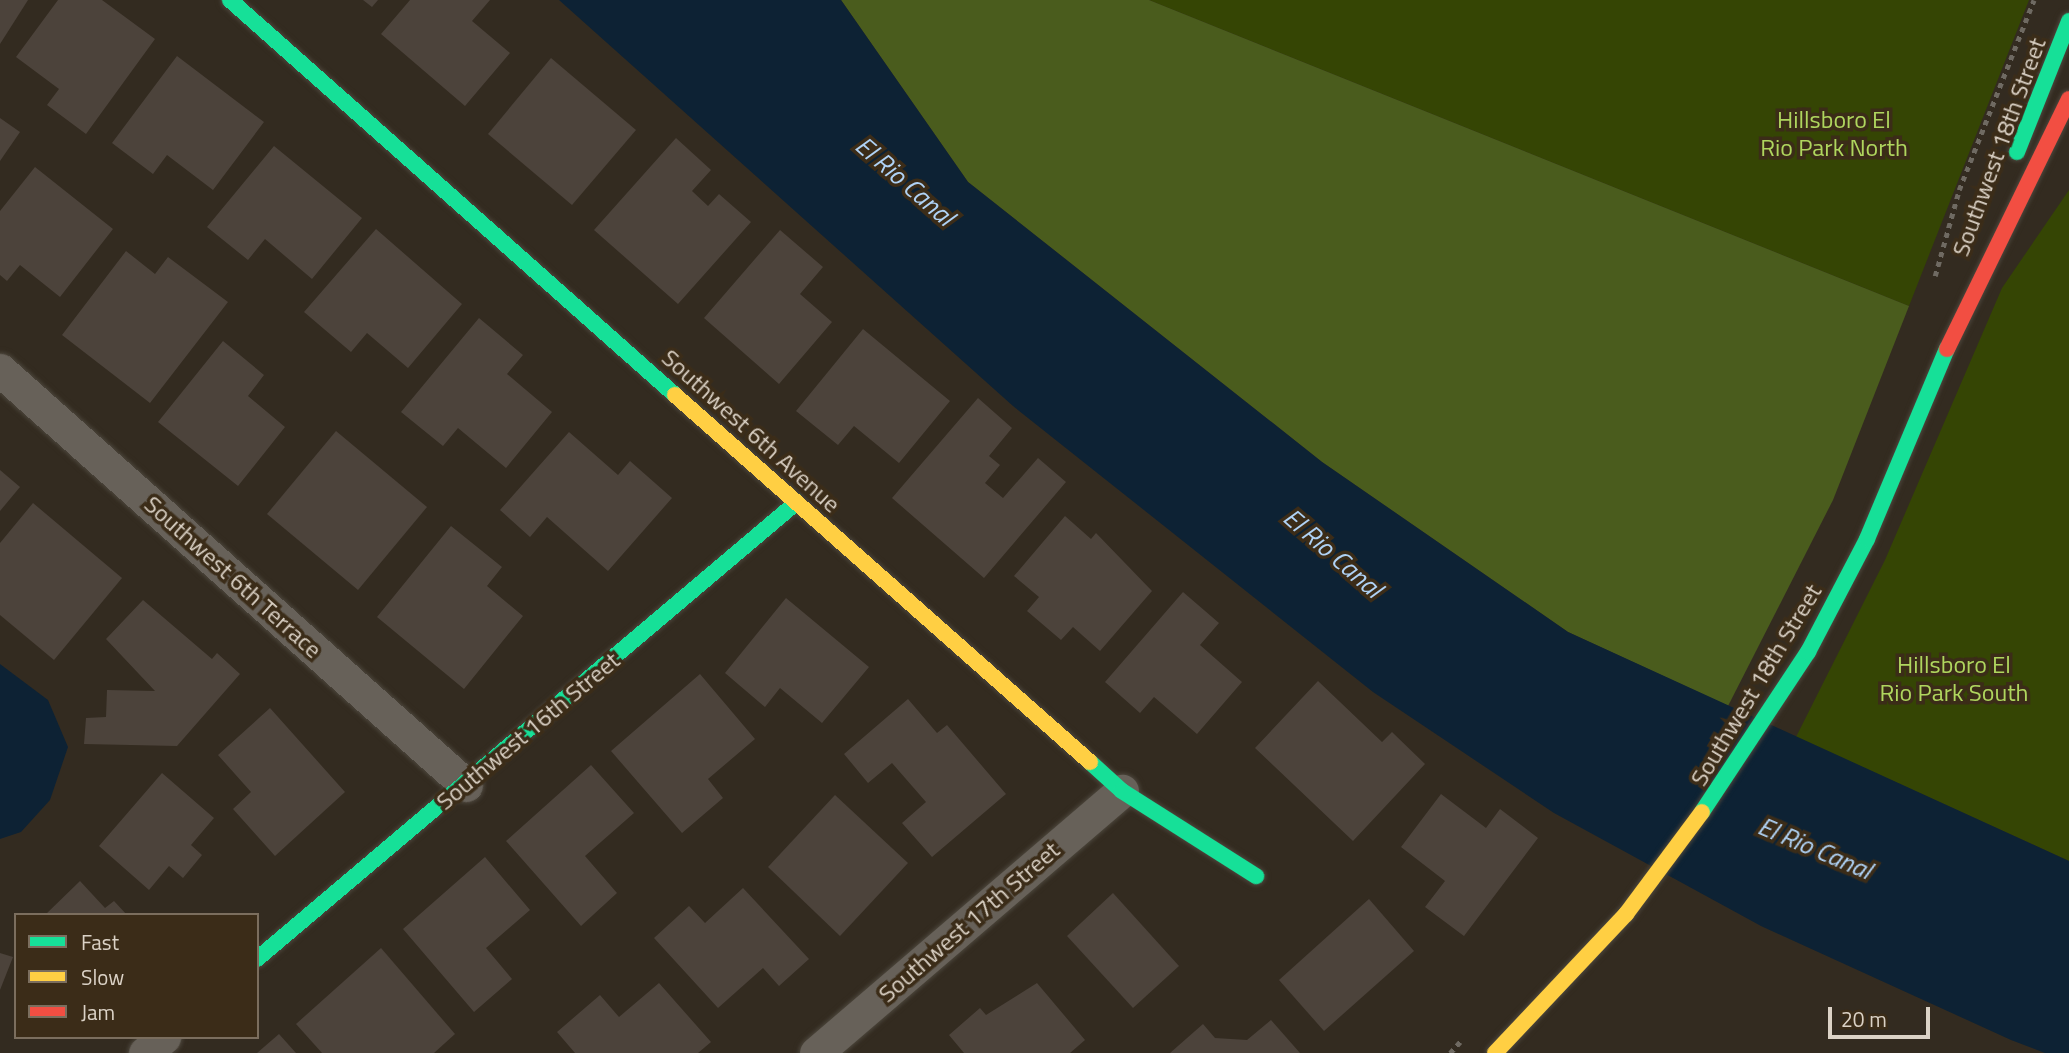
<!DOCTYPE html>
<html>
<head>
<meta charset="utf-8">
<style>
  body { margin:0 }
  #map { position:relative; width:2069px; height:1053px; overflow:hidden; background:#332b20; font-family:"Titillium Web",sans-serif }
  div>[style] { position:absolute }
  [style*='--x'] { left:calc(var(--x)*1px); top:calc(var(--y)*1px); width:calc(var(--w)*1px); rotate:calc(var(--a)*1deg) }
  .green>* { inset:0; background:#354504 }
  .forest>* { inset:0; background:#4a5c1d }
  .water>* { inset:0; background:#0d2234 }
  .building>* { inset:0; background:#4c433b }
  .path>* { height:4.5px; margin-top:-2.25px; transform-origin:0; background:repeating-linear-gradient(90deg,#6f6a62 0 5px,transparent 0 10px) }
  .roads { filter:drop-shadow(0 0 2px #4c463c) drop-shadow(0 0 2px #4c463c) }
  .street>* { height:33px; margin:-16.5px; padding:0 16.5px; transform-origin:16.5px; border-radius:16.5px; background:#676159 }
  .fast>* { height:16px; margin:-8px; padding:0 8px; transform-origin:8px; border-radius:8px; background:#16e098 }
  .slow>* { height:16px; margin:-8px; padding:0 8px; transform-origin:8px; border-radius:8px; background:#ffcf43 }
  .jam>* { height:16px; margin:-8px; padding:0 8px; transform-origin:8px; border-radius:8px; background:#f24e42 }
  span { translate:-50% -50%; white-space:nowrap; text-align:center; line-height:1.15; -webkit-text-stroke:7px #3b2c18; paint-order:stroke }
  .park-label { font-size:24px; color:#afd65e }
  .street-label { font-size:24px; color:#dbd2c6 }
  .water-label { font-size:26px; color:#afd2f5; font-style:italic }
  .legend { position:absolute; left:14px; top:913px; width:245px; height:126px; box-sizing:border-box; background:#3b2c18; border:2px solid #7b6e5e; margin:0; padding:9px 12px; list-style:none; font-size:21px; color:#dbd2c6 }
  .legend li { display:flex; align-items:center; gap:14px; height:35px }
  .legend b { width:35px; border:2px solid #7b6e5e }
  .scale { position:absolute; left:1828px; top:1007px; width:102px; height:32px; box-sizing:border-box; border:4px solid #dbd2c6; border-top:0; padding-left:9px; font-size:21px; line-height:24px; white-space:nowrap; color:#dbd2c6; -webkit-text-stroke:5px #3b2c18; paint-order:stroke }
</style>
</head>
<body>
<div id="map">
  <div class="green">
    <i style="clip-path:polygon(1149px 0,2029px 0,1909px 306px)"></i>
    <i style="clip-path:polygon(2069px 190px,2069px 861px,1796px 737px,1885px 560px,2002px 288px)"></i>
  </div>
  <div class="forest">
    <i style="clip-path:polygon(841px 0,1149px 0,1909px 306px,1833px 500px,1728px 706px,1568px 632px,1322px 462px,968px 182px)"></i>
  </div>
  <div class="water">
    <i style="clip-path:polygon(559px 0,841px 0,968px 182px,1322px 462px,1568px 632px,2069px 861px,2069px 1053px,2045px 1053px,2011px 1040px,1761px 926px,1554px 813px,1373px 692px,1013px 406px)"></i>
    <i style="clip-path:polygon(0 664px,48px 700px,68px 747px,50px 800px,21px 832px,0 839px)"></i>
  </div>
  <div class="building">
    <i style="clip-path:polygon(0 0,28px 0,0 44px)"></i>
    <i style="clip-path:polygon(58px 0,102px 0,155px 39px,86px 134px,47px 105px,59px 89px,16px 57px)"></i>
    <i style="clip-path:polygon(363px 0,378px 0,372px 7px)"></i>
    <i style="clip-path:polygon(410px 0,490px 0,472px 21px,510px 53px,465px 106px,381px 34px)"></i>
    <i style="clip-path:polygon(177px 56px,264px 122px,213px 190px,167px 155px,153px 174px,112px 143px)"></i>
    <i style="clip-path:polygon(551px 58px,636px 130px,572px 205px,488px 134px)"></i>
    <i style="clip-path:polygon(0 118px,20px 132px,0 161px)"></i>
    <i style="clip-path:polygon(676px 138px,711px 170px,692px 191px,708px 206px,719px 194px,751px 222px,678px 304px,594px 230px)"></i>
    <i style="clip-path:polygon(274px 146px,362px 218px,312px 279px,265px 239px,248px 260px,207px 227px)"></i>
    <i style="clip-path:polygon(35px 167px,113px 229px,60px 297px,20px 265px,7px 281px,0 275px,0 211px)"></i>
    <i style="clip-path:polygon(376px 229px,462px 304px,408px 368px,367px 333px,351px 352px,304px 312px)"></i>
    <i style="clip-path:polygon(780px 230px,823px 267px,800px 294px,832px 322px,779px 384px,704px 318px)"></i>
    <i style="clip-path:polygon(126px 251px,155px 274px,168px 257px,228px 302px,150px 403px,62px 335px)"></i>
    <i style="clip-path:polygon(479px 318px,523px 355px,507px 374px,552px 412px,506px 468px,458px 428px,443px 446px,401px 412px)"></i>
    <i style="clip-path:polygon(863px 329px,950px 401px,899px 463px,854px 426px,838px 445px,796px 411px)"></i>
    <i style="clip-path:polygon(223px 341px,264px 375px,248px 396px,285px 427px,238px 486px,158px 422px)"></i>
    <i style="clip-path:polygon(978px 398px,1012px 428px,989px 456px,1000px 465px,985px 483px,1003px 498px,1038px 458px,1066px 482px,984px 578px,892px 498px)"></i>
    <i style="clip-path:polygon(336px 431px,427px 507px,358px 590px,267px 514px)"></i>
    <i style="clip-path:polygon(569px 432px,618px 475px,630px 461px,672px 498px,608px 571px,547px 517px,530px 537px,500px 510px)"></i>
    <i style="clip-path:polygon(0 470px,20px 487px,0 511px)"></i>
    <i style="clip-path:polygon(33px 503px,122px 578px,54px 660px,0 615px,0 543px)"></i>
    <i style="clip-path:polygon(1065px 516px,1091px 539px,1096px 533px,1152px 591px,1100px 651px,1073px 627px,1061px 640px,1027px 611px,1039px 597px,1014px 576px)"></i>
    <i style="clip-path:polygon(451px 526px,502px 567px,487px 586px,523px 616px,464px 689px,377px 617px)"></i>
    <i style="clip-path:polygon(1183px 592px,1219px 623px,1200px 645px,1242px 682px,1197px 734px,1154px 697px,1140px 713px,1105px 682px)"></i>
    <i style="clip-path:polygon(786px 598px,869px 667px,822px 723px,780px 688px,765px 707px,725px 673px)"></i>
    <i style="clip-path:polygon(143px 600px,212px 659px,217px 653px,240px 674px,177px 746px,84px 744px,86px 718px,106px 717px,107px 690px,155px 691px,106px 639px)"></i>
    <i style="clip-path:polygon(700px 674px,755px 739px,708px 779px,723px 798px,682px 833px,611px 751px)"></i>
    <i style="clip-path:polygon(1318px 681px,1382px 742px,1392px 732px,1425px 764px,1353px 841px,1255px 748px)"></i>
    <i style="clip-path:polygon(908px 699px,937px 733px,947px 725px,1006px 794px,932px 857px,902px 823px,926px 802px,892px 763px,868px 783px,844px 754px)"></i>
    <i style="clip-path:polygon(270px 708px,345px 792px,275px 856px,233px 809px,251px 792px,218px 755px)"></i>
    <i style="clip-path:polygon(591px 765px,634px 813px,585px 856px,617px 893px,581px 926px,506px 841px)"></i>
    <i style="clip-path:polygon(162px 773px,214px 818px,191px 845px,202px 855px,183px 878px,169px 866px,149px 890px,99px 846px)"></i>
    <i style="clip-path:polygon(1441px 794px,1486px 828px,1500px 809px,1538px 838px,1464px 936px,1425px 907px,1445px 881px,1401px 847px)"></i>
    <i style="clip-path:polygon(835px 795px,908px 863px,840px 936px,768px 867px)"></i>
    <i style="clip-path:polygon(485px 857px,530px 910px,486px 948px,512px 979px,474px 1012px,403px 929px)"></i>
    <i style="clip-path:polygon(80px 881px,105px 908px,114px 901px,127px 915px,45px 915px)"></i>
    <i style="clip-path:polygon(743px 888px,809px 959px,779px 986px,763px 968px,718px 1008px,654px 938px,689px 906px,705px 923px)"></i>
    <i style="clip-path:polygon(1113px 893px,1179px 966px,1133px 1008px,1067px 936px)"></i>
    <i style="clip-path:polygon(1369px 899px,1414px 951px,1324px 1031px,1279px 980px)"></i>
    <i style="clip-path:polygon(381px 948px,455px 1034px,434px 1053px,322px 1053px,296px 1024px)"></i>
    <i style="clip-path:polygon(0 953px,13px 957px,0 990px)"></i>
    <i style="clip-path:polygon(659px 983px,711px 1042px,698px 1053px,575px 1053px,557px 1032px,600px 995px,619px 1017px)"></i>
    <i style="clip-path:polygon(1037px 983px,1085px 1040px,1070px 1053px,964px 1053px,949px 1035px,980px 1008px,986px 1015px)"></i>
    <i style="clip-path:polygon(1271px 1020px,1300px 1053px,1170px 1053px,1203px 1024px,1215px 1038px,1247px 1040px)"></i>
    <i style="clip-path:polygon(279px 1034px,296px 1053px,257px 1053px)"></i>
  </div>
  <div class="path">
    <i style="--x:1935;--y:276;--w:89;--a:-74.4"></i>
    <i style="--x:1959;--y:190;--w:204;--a:-68.5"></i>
    <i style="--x:1450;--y:1053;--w:15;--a:-48"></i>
  </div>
  <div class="roads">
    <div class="street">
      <i style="--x:0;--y:370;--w:624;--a:41.69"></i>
      <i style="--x:145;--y:1053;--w:25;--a:-40"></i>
      <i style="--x:816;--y:1053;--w:403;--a:-40.6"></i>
    </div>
    <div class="fast">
      <i style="--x:230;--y:0;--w:595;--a:41.59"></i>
      <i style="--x:2017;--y:152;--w:141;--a:-68.3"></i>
      <i style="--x:1090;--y:762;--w:43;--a:42.2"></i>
      <i style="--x:1122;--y:791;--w:159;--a:32.4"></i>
      <i style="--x:1702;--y:812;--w:192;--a:-56.5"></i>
      <i style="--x:1808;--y:652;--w:127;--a:-62.4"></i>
      <i style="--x:1867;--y:539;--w:206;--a:-67.2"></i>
      <i style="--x:257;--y:959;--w:707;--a:-40.24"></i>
    </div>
    <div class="slow">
      <i style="--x:675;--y:395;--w:554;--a:41.49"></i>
      <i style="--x:1495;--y:1053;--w:191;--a:-46.7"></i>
      <i style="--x:1626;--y:914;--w:127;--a:-53.3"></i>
    </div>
    <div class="jam">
      <i style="--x:1947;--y:349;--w:278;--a:-64"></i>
    </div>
  </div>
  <div class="park-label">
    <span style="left:1834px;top:134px">Hillsboro El<br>Rio Park North</span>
    <span style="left:1954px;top:679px">Hillsboro El<br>Rio Park South</span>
  </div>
  <div class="street-label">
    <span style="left:1999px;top:147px;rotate:-70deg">Southwest 18th Street</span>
    <span style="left:751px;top:431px;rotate:42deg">Southwest 6th Avenue</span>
    <span style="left:233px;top:577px;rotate:42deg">Southwest 6th Terrace</span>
    <span style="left:1756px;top:685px;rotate:-59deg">Southwest 18th Street</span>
    <span style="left:528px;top:731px;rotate:-40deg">Southwest 16th Street</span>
    <span style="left:969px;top:922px;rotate:-41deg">Southwest 17th Street</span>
  </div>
  <div class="water-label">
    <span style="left:905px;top:181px;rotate:41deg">El Rio Canal</span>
    <span style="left:1333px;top:553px;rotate:41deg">El Rio Canal</span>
    <span style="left:1815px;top:848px;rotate:23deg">El Rio Canal</span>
  </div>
  <ul class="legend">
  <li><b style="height:9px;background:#16e098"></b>Fast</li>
  <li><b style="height:9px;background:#ffcf43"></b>Slow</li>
  <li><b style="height:9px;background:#f24e42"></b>Jam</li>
  </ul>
  <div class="scale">20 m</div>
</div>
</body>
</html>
